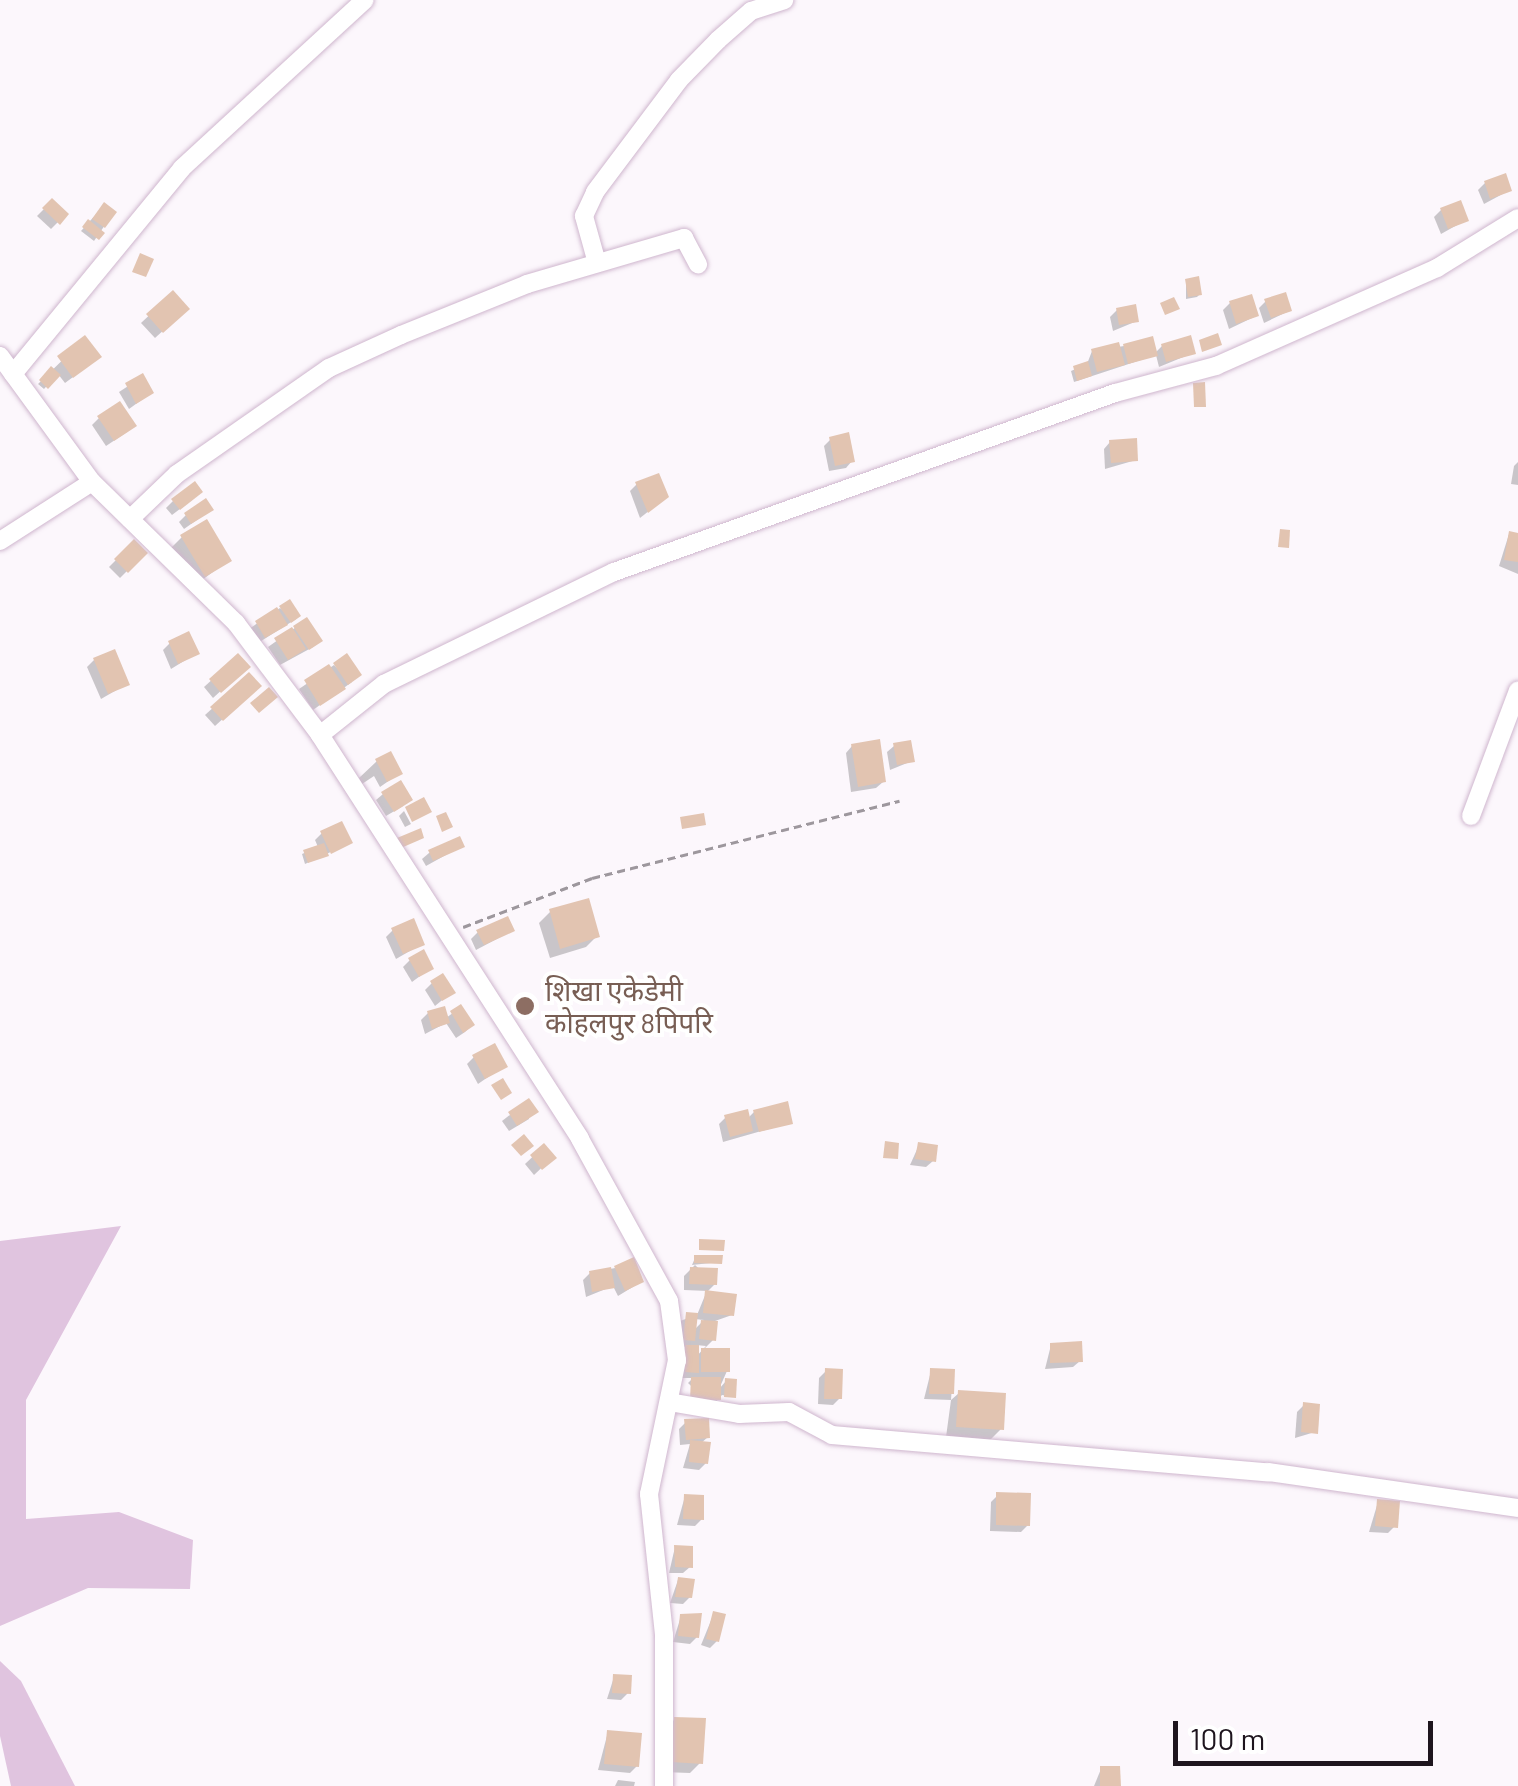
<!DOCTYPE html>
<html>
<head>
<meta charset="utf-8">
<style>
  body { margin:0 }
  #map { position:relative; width:1518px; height:1786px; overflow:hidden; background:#fcf7fc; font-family:Barlow,"Noto Sans Devanagari",sans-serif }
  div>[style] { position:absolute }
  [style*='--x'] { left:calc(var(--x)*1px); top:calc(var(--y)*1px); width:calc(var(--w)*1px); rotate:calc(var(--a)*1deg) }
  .green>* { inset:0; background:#e0c4df }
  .shadow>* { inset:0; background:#0003 }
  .building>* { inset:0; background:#e2c4b1 }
  .path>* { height:2.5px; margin-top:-1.25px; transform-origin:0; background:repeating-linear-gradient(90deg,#9d979d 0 8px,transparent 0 13px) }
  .roads { filter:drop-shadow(0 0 2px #cfb6ce) drop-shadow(0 0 2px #cfb6ce) }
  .minor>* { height:18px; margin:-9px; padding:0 9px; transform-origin:9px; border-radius:9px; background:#fff }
  .dots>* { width:28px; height:28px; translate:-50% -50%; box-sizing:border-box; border:5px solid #fff; border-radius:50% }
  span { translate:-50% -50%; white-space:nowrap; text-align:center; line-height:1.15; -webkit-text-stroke:8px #fff; paint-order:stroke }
  .education-label { font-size:28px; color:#785e54 }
  .left { translate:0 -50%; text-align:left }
  .scale { position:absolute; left:1173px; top:1721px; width:260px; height:45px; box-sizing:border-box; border:5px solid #1e151e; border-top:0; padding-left:12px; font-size:30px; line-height:35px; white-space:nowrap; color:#1e151e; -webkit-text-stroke:8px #fff; paint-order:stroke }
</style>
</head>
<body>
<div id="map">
  <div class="green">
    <i style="clip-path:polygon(121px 1226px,26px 1400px,26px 1519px,119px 1512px,193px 1540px,190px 1589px,88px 1588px,0 1626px,0 1241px)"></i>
    <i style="clip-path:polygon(0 1661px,21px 1681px,75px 1786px,11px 1786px,0 1736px)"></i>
  </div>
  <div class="shadow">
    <i style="clip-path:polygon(1485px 183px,1510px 190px,1484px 204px,1478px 190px)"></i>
    <i style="clip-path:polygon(52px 201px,66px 214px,51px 229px,37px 216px)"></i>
    <i style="clip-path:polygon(1441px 210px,1466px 220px,1441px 234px,1434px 217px)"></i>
    <i style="clip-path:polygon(98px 212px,114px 212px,94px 241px,81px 231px)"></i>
    <i style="clip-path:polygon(1186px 281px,1200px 294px,1197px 297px,1186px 299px)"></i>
    <i style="clip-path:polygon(173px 293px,187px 309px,155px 338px,141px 323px)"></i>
    <i style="clip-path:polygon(1266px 301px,1289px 311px,1264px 323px,1259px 308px)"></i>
    <i style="clip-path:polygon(1230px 303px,1256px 316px,1229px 329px,1223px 310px)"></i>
    <i style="clip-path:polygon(1117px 310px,1137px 321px,1113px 331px,1110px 317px)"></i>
    <i style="clip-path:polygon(85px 338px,92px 363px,65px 383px,58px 374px,44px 389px,38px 384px)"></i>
    <i style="clip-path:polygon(1124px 346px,1155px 353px,1162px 346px,1193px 353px,1159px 367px,1156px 355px,1074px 382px,1071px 371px,1087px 364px,1092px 351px)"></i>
    <i style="clip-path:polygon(142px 377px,151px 393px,129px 409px,119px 392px)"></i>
    <i style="clip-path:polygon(99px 418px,127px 432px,106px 446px,92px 425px)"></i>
    <i style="clip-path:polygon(831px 439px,852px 461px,846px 468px,829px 471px,824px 446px)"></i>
    <i style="clip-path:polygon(1110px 442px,1136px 460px,1105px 469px,1104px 449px)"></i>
    <i style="clip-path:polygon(1518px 462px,1518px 485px,1511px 484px,1514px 466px)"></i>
    <i style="clip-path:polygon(637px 484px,659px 503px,640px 518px,630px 491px)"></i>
    <i style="clip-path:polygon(193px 499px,172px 515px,166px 508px,173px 501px)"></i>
    <i style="clip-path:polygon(211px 510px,184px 529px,179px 522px,186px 515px)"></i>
    <i style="clip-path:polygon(1509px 534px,1518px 535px,1518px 574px,1499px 566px)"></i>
    <i style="clip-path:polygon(182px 537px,229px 560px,194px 586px,171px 548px)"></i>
    <i style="clip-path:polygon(134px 542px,145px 553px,120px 578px,109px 567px)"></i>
    <i style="clip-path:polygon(280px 608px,296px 619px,258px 643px,249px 629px)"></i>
    <i style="clip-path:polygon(306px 620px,313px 647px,280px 665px,268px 647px)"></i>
    <i style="clip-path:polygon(170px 643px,197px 653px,171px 669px,163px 650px)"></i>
    <i style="clip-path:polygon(238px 656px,247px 667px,213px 698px,204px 687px)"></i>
    <i style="clip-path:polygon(94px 660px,127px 684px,101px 699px,87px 667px)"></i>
    <i style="clip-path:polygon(334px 665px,352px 682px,313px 710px,299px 689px)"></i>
    <i style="clip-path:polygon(249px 675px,259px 686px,215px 726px,205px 715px)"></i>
    <i style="clip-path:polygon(852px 746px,883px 782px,876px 788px,851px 792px,846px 753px)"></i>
    <i style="clip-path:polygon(894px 746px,912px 761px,890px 770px,887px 752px)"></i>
    <i style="clip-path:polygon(377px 761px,400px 773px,380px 787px,374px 776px,362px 784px,359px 778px)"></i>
    <i style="clip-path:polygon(383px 794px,403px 806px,386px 816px,376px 800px)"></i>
    <i style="clip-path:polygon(404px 811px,411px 824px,405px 827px,399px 816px)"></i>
    <i style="clip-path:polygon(322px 833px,350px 843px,305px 864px,302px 854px,318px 847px,315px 840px)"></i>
    <i style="clip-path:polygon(462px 846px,426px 866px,422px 859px,429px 853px)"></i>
    <i style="clip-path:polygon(550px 912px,597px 936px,586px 947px,550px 958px,539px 923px)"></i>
    <i style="clip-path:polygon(393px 930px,422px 944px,396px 959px,386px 937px)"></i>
    <i style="clip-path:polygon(512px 931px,476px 950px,471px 939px,478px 932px)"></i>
    <i style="clip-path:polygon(410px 960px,431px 968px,412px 982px,403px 967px)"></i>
    <i style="clip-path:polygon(432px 983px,452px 992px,435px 1006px,425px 990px)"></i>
    <i style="clip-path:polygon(461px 1007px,472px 1025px,465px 1032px,456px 1038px,446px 1023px,425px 1034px,421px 1020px,428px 1013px,446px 1018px)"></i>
    <i style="clip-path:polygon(474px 1057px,504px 1066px,478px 1084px,467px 1064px)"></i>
    <i style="clip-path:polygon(528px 1101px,529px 1119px,509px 1131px,502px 1121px)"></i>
    <i style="clip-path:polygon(754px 1112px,790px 1123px,723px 1142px,719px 1124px,726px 1117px,747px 1119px)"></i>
    <i style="clip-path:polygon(919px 1145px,933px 1161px,926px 1167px,910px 1165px)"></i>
    <i style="clip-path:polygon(544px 1146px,553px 1157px,534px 1175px,525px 1164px)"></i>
    <i style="clip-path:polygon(695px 1258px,720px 1262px,692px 1265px)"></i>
    <i style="clip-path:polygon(695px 1265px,715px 1284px,708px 1291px,684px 1290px,684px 1276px)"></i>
    <i style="clip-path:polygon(615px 1268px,641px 1282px,618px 1296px,613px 1286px,586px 1297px,583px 1280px,590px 1273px)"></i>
    <i style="clip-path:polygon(evenodd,706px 1293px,732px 1315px,715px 1321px,713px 1340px,703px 1350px,727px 1371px,719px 1389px,726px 1381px,733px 1397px,722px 1395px,712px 1406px,688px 1383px,693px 1378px,679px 1378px,679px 1354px,686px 1347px,677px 1346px,680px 1321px,697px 1315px,706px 1293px,695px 1319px,704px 1320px,694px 1330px,695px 1319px,706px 1293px,696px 1345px,706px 1346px,696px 1357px,696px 1345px)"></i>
    <i style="clip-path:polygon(1051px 1345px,1080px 1361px,1073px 1367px,1045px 1369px)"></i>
    <i style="clip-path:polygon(826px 1371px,840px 1398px,833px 1405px,818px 1404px,819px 1378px)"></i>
    <i style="clip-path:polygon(931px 1371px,953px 1372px,951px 1400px,959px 1393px,1001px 1429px,990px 1440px,946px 1437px,951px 1400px,924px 1399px)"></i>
    <i style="clip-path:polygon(1304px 1405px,1315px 1432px,1295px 1438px,1297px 1412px)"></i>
    <i style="clip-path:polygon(686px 1422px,708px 1437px,700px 1444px,706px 1463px,699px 1470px,683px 1468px,690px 1444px,680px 1445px,679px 1429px)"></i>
    <i style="clip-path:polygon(998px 1495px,1028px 1525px,1021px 1532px,990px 1531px,991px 1502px)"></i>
    <i style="clip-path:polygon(685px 1496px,702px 1519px,695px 1526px,677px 1525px)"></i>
    <i style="clip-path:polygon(1378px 1502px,1395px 1526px,1388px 1533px,1369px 1532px)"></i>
    <i style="clip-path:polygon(675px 1547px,690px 1567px,683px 1573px,669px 1573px)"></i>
    <i style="clip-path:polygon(678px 1580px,690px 1597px,683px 1604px,670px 1603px)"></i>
    <i style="clip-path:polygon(714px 1613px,717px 1641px,710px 1648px,701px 1645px)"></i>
    <i style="clip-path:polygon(681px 1616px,697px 1637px,690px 1644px,673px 1642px)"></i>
    <i style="clip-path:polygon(614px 1677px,628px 1693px,621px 1700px,607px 1699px)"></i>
    <i style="clip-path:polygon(675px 1719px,701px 1762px,690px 1773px,662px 1772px,664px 1730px)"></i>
    <i style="clip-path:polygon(608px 1732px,637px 1766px,630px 1773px,598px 1770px)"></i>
    <i style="clip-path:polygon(1101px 1769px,1118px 1786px,1094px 1786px)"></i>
    <i style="clip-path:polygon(618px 1780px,635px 1782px,634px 1786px,615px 1786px)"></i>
  </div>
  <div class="building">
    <i style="clip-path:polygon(1506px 173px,1512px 191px,1490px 199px,1484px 181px)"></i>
    <i style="clip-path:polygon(52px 198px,69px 214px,60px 225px,42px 208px)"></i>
    <i style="clip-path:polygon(1461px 200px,1469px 221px,1448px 229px,1440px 208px)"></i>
    <i style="clip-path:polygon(104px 202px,117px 212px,105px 228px,92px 219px)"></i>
    <i style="clip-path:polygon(88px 219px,105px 233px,99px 240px,82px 227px)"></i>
    <i style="clip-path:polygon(140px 253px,154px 259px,146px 277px,132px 272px)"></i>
    <i style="clip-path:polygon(1199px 276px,1202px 295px,1188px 297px,1185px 279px)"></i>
    <i style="clip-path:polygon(173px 290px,190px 309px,163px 333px,146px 314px)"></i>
    <i style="clip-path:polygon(1286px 292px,1292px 311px,1271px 318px,1264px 299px)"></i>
    <i style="clip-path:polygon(1252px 294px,1259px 316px,1236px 324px,1229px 301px)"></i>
    <i style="clip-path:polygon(1174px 297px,1180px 309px,1165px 315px,1160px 303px)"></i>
    <i style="clip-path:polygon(1136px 304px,1139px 322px,1119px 325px,1116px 308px)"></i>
    <i style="clip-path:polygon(1218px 333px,1222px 345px,1202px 352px,1199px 340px)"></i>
    <i style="clip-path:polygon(85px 335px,102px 357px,73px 378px,57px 356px)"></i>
    <i style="clip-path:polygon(1191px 335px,1196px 354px,1166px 362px,1161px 344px)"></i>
    <i style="clip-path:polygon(1153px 336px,1158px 356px,1128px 364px,1123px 344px)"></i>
    <i style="clip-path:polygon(1119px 342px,1125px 365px,1097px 372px,1091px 349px)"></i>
    <i style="clip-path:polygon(1088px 361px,1092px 376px,1077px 381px,1073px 366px)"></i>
    <i style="clip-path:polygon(51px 366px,61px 375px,48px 389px,39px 380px)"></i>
    <i style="clip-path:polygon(143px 373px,154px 393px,136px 404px,125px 383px)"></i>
    <i style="clip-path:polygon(1205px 382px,1206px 407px,1194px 407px,1193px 383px)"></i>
    <i style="clip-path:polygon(120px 401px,137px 426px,114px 441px,97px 416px)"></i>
    <i style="clip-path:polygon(849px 432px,855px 462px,835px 466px,829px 437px)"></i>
    <i style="clip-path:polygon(1137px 438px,1138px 461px,1111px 463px,1109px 440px)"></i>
    <i style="clip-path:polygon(659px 473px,669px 497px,648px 513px,635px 482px)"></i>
    <i style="clip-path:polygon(195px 481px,203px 492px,180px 510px,171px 499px)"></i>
    <i style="clip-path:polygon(206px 498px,214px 510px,191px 524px,184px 513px)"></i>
    <i style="clip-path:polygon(207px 519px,232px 561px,205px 577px,180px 535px)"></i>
    <i style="clip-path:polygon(1280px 529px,1290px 530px,1289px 548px,1278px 547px)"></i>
    <i style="clip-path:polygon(1509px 531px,1518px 533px,1518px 562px,1504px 560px)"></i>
    <i style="clip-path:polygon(134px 539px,148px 553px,128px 573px,114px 559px)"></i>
    <i style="clip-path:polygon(290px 599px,301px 616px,291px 623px,279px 606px)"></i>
    <i style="clip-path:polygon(277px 607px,288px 625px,265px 638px,255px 621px)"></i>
    <i style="clip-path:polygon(307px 617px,323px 641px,309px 650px,293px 626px)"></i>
    <i style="clip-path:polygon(292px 627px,306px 649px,288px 660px,274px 638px)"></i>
    <i style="clip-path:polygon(189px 631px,200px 654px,178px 664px,168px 641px)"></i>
    <i style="clip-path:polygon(115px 649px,130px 685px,108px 694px,93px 658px)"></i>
    <i style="clip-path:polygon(238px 653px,251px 667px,221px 693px,209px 679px)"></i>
    <i style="clip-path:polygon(347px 653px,362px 675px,348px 685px,333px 663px)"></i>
    <i style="clip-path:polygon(329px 664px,346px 689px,320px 706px,304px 680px)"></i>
    <i style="clip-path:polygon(249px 672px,262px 686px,223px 721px,210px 707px)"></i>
    <i style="clip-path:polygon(269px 687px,278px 697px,259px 713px,250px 703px)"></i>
    <i style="clip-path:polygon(880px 739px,886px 782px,858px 787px,851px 744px)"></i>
    <i style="clip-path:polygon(911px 740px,915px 762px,897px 765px,893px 743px)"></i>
    <i style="clip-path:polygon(391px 751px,403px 774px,387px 782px,375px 759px)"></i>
    <i style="clip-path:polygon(401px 780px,413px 800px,394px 812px,381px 792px)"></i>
    <i style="clip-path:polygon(424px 797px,432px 812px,412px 822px,405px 807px)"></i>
    <i style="clip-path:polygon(446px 812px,453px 827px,442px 832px,436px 816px)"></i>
    <i style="clip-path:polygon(704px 813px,706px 825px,682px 829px,680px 817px)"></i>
    <i style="clip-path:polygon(342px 821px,353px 843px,331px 854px,320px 831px)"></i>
    <i style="clip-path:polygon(421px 828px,424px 838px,401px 848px,397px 838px)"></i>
    <i style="clip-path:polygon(460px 836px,465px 847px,433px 861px,428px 850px)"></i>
    <i style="clip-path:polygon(324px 843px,329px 856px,308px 863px,303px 850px)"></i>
    <i style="clip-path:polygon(589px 898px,600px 937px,560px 949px,549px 909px)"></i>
    <i style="clip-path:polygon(508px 916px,515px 931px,484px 945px,476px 930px)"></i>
    <i style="clip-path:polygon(414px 918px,425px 945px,403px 954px,391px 928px)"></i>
    <i style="clip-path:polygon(424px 949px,434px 969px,419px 977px,408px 958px)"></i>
    <i style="clip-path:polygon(443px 973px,456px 993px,442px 1001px,430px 981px)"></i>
    <i style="clip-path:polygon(461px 1004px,475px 1025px,463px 1033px,450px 1011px)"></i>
    <i style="clip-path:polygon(445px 1006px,450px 1023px,432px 1029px,427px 1011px)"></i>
    <i style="clip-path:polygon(495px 1043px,508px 1067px,485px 1079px,472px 1055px)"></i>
    <i style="clip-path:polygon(503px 1078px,512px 1093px,501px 1100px,491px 1085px)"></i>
    <i style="clip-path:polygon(529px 1098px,539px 1112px,517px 1126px,508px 1112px)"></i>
    <i style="clip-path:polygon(788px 1101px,793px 1124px,759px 1132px,753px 1110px)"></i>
    <i style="clip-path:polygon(748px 1109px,753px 1131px,730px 1137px,724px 1115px)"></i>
    <i style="clip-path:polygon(524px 1134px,534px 1146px,521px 1156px,511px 1145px)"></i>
    <i style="clip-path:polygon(885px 1141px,899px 1143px,898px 1159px,883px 1158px)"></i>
    <i style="clip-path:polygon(918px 1142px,938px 1145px,936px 1162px,915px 1159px)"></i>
    <i style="clip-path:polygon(544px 1143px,557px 1158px,542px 1170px,530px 1155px)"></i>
    <i style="clip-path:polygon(699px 1239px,725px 1240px,724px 1251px,699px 1250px)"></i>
    <i style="clip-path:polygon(694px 1255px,723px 1255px,722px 1264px,694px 1263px)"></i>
    <i style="clip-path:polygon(634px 1257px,644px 1282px,625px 1291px,614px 1266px)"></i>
    <i style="clip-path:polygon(611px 1267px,615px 1288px,592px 1292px,589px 1271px)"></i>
    <i style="clip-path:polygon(690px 1267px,718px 1268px,717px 1285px,689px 1284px)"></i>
    <i style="clip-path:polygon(705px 1290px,737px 1294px,734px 1316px,703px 1313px)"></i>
    <i style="clip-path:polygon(686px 1312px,698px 1313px,695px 1341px,683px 1340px)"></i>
    <i style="clip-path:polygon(701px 1320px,718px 1321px,716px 1341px,699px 1339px)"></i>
    <i style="clip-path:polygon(1082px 1341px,1083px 1362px,1050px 1363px,1050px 1343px)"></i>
    <i style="clip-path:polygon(685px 1345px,699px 1345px,699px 1373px,685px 1372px)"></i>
    <i style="clip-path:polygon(701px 1348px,730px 1348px,730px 1372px,701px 1372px)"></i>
    <i style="clip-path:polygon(825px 1368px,843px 1369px,842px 1399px,824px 1399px)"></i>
    <i style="clip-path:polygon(930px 1368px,955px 1369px,954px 1394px,929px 1394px)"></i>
    <i style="clip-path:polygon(691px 1377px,721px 1377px,721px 1400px,690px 1400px)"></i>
    <i style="clip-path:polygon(725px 1378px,737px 1379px,736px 1398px,724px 1397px)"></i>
    <i style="clip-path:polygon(958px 1390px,1006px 1393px,1004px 1430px,956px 1427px)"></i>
    <i style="clip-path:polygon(1303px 1402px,1320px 1404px,1318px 1434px,1301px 1432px)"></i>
    <i style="clip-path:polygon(709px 1418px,710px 1438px,686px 1440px,684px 1419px)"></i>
    <i style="clip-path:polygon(690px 1440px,711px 1442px,708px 1464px,689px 1462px)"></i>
    <i style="clip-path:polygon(996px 1492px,1031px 1493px,1030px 1526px,996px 1525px)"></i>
    <i style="clip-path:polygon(684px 1494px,704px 1495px,704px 1520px,683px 1519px)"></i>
    <i style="clip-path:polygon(1377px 1499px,1400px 1501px,1398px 1528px,1375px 1526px)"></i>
    <i style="clip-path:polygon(674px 1545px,693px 1546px,693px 1568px,675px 1567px)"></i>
    <i style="clip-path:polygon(678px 1577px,695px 1579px,692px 1598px,675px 1597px)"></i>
    <i style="clip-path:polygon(713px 1611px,726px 1614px,719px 1642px,706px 1639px)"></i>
    <i style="clip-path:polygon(702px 1613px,699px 1638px,678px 1636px,680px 1614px)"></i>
    <i style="clip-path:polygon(613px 1674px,632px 1675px,631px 1694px,612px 1693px)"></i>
    <i style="clip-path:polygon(674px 1717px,706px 1718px,703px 1764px,671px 1762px)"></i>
    <i style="clip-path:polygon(607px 1730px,642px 1733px,639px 1767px,604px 1764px)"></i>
    <i style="clip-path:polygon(1100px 1766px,1120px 1766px,1121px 1786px,1100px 1786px)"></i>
  </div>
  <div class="path">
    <i style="--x:463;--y:927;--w:138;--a:-20.8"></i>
    <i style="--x:592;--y:878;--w:317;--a:-14.1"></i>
  </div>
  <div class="roads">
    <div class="minor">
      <i style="--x:597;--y:263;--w:49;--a:-105.5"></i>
      <i style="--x:584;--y:216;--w:26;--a:-65"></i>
      <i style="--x:595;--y:192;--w:140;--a:-53.1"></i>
      <i style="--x:679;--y:80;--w:56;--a:-45.7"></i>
      <i style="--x:718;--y:40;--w:44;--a:-41.3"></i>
      <i style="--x:751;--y:11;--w:35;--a:-18"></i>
      <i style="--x:0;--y:356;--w:156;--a:53.9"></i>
      <i style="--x:92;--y:482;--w:202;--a:44.4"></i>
      <i style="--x:236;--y:623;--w:140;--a:53.1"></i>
      <i style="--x:320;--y:735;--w:480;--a:57.2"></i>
      <i style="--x:580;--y:1139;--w:185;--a:61.2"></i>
      <i style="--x:669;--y:1301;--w:60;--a:82.3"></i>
      <i style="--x:677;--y:1360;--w:137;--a:101.8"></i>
      <i style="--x:649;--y:1494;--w:142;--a:83.9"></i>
      <i style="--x:664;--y:1635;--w:151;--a:90"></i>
      <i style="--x:13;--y:374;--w:266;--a:-50.6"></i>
      <i style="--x:182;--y:168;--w:248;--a:-42.6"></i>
      <i style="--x:130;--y:519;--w:65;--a:-43.8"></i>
      <i style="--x:177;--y:474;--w:185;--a:-34.9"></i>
      <i style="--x:329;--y:368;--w:79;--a:-24.6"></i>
      <i style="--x:401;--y:335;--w:136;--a:-22"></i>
      <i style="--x:527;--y:284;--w:164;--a:-16.3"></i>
      <i style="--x:684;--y:238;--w:30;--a:62"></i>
      <i style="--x:0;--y:541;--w:109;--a:-32.7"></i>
      <i style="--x:320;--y:735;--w:82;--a:-38.6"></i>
      <i style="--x:384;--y:684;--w:256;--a:-26"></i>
      <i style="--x:614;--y:572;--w:532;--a:-19.66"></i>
      <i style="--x:1115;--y:393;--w:105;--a:-15"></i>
      <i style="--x:1216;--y:366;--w:242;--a:-23.9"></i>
      <i style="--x:1437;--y:268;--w:95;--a:-31.7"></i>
      <i style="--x:1471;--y:816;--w:134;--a:-69.5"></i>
      <i style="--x:669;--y:1402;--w:71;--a:9.7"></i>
      <i style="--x:739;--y:1414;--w:50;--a:-2.3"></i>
      <i style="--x:789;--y:1412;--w:49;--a:28.1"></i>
      <i style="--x:832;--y:1435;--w:438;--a:4.9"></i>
      <i style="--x:1268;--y:1472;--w:253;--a:8.2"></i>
    </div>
  </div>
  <div class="dots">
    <i style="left:525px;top:1006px;background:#8d6e63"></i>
  </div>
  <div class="education-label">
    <span class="left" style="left:545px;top:1006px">शिखा एकेडेमी<br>कोहलपुर 8पिपरि</span>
  </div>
  <div class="scale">100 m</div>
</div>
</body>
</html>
